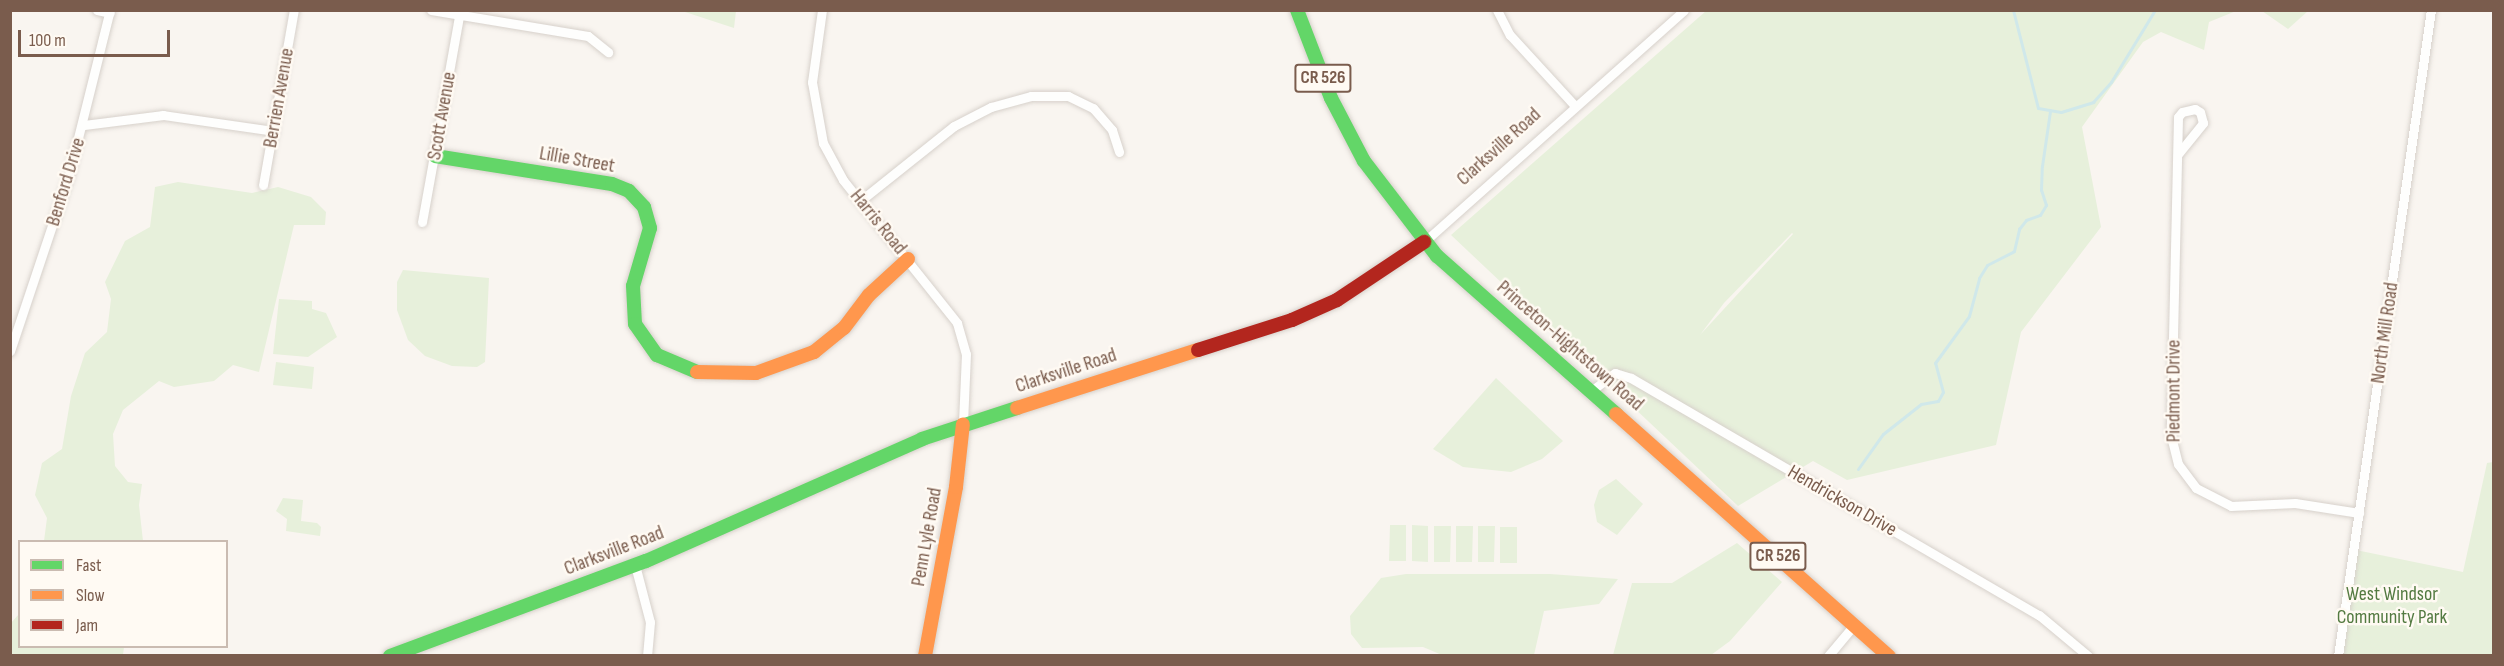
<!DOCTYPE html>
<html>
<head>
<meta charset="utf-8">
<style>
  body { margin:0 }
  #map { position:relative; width:2504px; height:666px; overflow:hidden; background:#f9f5f0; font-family:"Sofia Sans Condensed",sans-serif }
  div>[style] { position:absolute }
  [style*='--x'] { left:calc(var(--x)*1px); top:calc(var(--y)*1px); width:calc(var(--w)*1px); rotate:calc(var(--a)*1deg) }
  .green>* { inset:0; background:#e7f0db }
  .stream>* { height:3px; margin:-1.5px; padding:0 1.5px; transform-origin:1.5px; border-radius:1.5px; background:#d0e8ea }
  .roads { filter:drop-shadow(0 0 2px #d7d1cb) drop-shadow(0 0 2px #d7d1cb) }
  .street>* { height:9px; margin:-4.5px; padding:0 4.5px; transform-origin:4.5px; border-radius:4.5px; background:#fefefd }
  .fast>* { height:14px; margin:-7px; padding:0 7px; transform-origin:7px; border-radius:7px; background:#63d668 }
  .slow>* { height:14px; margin:-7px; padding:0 7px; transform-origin:7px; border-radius:7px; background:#ff974d }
  .jam>* { height:14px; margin:-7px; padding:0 7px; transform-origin:7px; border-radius:7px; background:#b3261e }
  span { translate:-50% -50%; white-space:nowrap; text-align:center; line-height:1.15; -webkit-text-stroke:5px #fffaf3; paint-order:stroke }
  .shield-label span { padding:2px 4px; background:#fffaf3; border:2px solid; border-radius:4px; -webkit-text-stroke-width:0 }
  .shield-label { font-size:18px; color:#7a5c4d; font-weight:700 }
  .street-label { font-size:20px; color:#7a5c4d }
  .park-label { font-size:20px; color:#537a41 }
  .frame { position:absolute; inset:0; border:12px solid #7a5c4d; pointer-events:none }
  .legend { position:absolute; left:18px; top:540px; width:210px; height:108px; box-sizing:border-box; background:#fffaf3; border:2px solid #cabbb1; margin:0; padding:8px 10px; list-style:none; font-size:18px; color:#7a5c4d }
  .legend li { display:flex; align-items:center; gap:12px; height:30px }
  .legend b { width:30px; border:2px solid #cabbb1 }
  .scale { position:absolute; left:18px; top:30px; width:152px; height:27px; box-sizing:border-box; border:3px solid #7a5c4d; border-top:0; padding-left:8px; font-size:18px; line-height:21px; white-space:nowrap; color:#7a5c4d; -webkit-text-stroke:4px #fffaf3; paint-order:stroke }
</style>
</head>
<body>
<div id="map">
  <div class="green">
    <i style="clip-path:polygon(682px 11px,736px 11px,734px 28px)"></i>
    <i style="clip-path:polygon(evenodd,1706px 11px,2236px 11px,2209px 22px,2204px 50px,2161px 32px,2143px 42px,2082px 127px,2101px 227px,2021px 332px,1996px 445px,1847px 480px,1813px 461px,1738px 506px,1451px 235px,1706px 11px,1792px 233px,1793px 234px,1700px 335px,1724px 303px,1792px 233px)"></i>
    <i style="clip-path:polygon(2262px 11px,2308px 11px,2288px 29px)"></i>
    <i style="clip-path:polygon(178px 182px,252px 193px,278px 187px,311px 197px,326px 212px,325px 225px,294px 225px,259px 372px,233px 365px,214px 381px,174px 387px,159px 381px,123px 410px,113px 434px,115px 466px,128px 482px,142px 484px,139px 505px,143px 541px,44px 541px,47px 518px,35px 495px,42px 463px,62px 449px,71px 396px,85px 353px,107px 332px,111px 299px,105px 282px,125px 241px,150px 227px,155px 187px)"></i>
    <i style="clip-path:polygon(403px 270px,489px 278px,485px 362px,477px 367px,452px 366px,425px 356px,408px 340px,397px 310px,397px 282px)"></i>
    <i style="clip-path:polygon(279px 299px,312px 301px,312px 309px,326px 313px,337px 337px,308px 357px,273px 354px)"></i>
    <i style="clip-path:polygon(276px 362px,314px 367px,312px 389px,273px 385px)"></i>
    <i style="clip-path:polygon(1496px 378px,1563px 441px,1542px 459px,1511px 472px,1463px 467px,1433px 449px)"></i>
    <i style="clip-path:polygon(2493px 462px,2493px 655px,2338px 656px,2351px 549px,2463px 572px,2487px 463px)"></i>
    <i style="clip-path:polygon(1616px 479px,1643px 504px,1617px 535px,1597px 522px,1594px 505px,1599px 490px)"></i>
    <i style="clip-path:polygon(283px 498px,303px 500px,301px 521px,317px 523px,321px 527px,320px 536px,286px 531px,287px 519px,276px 511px)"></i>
    <i style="clip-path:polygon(1390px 525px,1406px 525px,1406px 561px,1389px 561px)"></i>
    <i style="clip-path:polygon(1412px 525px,1428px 526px,1428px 562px,1412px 561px)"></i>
    <i style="clip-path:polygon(1434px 526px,1451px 526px,1450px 562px,1434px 562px)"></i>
    <i style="clip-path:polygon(1456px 526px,1473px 526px,1472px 562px,1456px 562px)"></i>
    <i style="clip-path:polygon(1478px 526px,1495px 526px,1494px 562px,1478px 562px)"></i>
    <i style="clip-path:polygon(1500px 527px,1517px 527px,1517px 563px,1500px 563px)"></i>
    <i style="clip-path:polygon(1737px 543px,1782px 582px,1730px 641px,1711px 655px,1613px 655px,1632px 583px,1672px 583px)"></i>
    <i style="clip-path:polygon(1406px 574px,1550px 574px,1618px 579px,1599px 604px,1544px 611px,1534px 655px,1442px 655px,1423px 647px,1362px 648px,1351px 634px,1350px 616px,1381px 578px)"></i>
    <i style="clip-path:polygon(19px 614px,20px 646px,124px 647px,123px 655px,11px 655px,11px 623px)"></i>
  </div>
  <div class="stream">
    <i style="--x:2013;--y:10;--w:101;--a:75.7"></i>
    <i style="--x:2038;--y:108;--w:23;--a:10"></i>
    <i style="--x:2061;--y:112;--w:34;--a:-17"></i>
    <i style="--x:2093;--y:102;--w:27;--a:-48"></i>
    <i style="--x:2111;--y:82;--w:84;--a:-58.6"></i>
    <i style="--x:1858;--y:469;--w:43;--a:-54.5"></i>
    <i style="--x:1883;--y:434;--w:48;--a:-38.3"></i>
    <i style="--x:1921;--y:404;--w:17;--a:-10"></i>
    <i style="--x:1938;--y:401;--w:10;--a:-61"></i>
    <i style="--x:1943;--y:392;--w:30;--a:-105"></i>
    <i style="--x:1935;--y:363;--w:58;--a:-54.1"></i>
    <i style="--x:1969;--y:316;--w:39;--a:-75"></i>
    <i style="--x:1979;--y:278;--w:15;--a:-58"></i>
    <i style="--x:1987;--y:265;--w:30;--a:-27"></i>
    <i style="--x:2014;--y:251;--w:23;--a:-77"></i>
    <i style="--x:2019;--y:229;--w:11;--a:-52"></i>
    <i style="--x:2026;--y:220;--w:15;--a:-20"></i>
    <i style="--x:2040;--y:215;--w:12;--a:-59"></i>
    <i style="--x:2046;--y:205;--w:16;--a:-108"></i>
    <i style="--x:2041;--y:190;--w:24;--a:-88"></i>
    <i style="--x:2042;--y:166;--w:56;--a:-81.7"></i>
  </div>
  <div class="roads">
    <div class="street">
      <i style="--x:97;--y:10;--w:13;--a:13"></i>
      <i style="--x:431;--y:10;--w:159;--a:9.4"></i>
      <i style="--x:588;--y:36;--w:26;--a:39"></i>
      <i style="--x:822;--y:10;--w:73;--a:97.9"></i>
      <i style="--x:812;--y:82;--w:62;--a:79.8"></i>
      <i style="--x:823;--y:143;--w:42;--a:61.6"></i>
      <i style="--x:843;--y:180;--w:183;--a:51.4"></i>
      <i style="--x:957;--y:323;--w:32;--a:74"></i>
      <i style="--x:966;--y:354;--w:70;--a:92.5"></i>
      <i style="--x:1497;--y:10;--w:28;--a:63"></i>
      <i style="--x:1510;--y:35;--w:96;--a:47.5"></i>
      <i style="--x:84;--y:125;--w:80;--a:-7.2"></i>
      <i style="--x:163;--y:115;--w:112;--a:8.2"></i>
      <i style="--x:2178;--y:154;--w:40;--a:-51"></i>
      <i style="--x:2203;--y:123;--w:11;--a:-105"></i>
      <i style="--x:2200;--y:112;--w:6;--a:-149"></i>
      <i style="--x:2195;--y:109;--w:13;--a:167"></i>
      <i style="--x:2182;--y:112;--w:6;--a:129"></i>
      <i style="--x:2178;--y:117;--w:319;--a:91.3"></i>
      <i style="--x:2171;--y:436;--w:29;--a:76"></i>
      <i style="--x:2178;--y:464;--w:30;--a:53"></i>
      <i style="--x:2196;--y:488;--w:39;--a:27"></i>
      <i style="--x:2231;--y:506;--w:64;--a:-2.7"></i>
      <i style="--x:2295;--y:503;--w:65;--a:8.9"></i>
      <i style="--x:263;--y:185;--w:178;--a:-80"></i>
      <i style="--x:860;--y:201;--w:120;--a:-38.6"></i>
      <i style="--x:954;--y:126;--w:42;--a:-27.2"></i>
      <i style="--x:991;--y:107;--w:41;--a:-15.4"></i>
      <i style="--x:1031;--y:96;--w:37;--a:0"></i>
      <i style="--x:1068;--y:96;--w:28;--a:26"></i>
      <i style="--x:1093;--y:108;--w:29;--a:49"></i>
      <i style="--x:1112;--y:130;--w:23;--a:72"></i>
      <i style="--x:422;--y:222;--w:215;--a:-79.8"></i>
      <i style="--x:1424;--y:242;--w:348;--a:-41.7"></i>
      <i style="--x:10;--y:351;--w:182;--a:-71.5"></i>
      <i style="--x:68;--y:178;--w:173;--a:-76"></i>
      <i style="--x:1591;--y:391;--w:30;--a:-37"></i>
      <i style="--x:1615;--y:373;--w:17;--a:17"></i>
      <i style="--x:1631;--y:378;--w:472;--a:30.2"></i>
      <i style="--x:2039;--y:615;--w:64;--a:39.9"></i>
      <i style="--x:635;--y:565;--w:59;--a:75.3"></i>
      <i style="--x:650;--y:622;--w:34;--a:95"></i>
      <i style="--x:1828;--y:656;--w:40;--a:-50"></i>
      <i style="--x:2338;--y:656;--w:653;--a:-81.81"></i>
    </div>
    <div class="fast">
      <i style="--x:1297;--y:10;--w:94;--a:68.9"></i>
      <i style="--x:1331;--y:98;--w:71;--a:62.4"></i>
      <i style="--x:1364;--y:161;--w:120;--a:52.5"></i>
      <i style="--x:1437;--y:256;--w:239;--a:41.4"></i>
      <i style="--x:435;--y:156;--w:179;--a:9"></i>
      <i style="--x:612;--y:184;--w:18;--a:22"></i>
      <i style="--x:629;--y:191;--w:22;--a:47"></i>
      <i style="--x:644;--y:207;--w:22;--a:74"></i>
      <i style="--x:650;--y:228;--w:60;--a:106.3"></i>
      <i style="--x:633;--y:286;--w:38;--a:87"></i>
      <i style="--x:635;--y:324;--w:38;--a:55"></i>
      <i style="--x:657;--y:355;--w:43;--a:23"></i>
      <i style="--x:390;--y:656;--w:273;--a:-20.4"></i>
      <i style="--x:646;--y:561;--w:302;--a:-23.8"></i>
      <i style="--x:922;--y:439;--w:100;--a:-18.1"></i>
    </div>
    <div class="slow">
      <i style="--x:697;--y:372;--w:59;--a:1"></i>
      <i style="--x:756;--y:373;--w:62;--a:-19.9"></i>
      <i style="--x:814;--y:352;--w:38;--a:-39"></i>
      <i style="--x:844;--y:328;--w:41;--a:-52.9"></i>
      <i style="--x:869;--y:295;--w:53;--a:-42.7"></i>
      <i style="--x:1017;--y:408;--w:190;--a:-17.8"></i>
      <i style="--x:1616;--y:414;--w:365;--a:41.6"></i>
      <i style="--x:925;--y:656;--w:172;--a:-79.6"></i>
      <i style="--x:956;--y:487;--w:63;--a:-83.7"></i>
    </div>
    <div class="jam">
      <i style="--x:1198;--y:350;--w:99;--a:-17.7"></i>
      <i style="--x:1292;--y:320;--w:49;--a:-24"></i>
      <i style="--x:1337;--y:300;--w:105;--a:-33.7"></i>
    </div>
  </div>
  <div class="shield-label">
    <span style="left:1323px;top:78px">CR 526</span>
    <span style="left:1778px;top:556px">CR 526</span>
  </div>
  <div class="street-label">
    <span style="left:279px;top:98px;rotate:-80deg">Berrien Avenue</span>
    <span style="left:442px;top:116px;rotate:-80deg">Scott Avenue</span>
    <span style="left:1499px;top:147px;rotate:-42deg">Clarksville Road</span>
    <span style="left:577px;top:160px;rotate:10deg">Lillie Street</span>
    <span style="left:66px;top:182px;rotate:-73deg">Benford Drive</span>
    <span style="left:878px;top:222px;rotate:51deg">Harris Road</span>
    <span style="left:2385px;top:333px;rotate:-82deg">North Mill Road</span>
    <span style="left:1570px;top:346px;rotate:41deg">Princeton-Hightstown Road</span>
    <span style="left:1066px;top:371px;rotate:-18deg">Clarksville Road</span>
    <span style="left:2174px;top:391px;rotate:-90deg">Piedmont Drive</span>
    <span style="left:1842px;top:501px;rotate:30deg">Hendrickson Drive</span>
    <span style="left:927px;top:537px;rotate:-80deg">Penn Lyle Road</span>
    <span style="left:614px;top:551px;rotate:-21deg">Clarksville Road</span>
  </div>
  <div class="park-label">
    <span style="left:2392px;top:606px">West Windsor<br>Community Park</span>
  </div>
  <div class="frame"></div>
  <ul class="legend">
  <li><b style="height:8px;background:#63d668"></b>Fast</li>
  <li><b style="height:8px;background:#ff974d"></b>Slow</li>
  <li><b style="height:8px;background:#b3261e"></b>Jam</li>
  </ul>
  <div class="scale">100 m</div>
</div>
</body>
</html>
